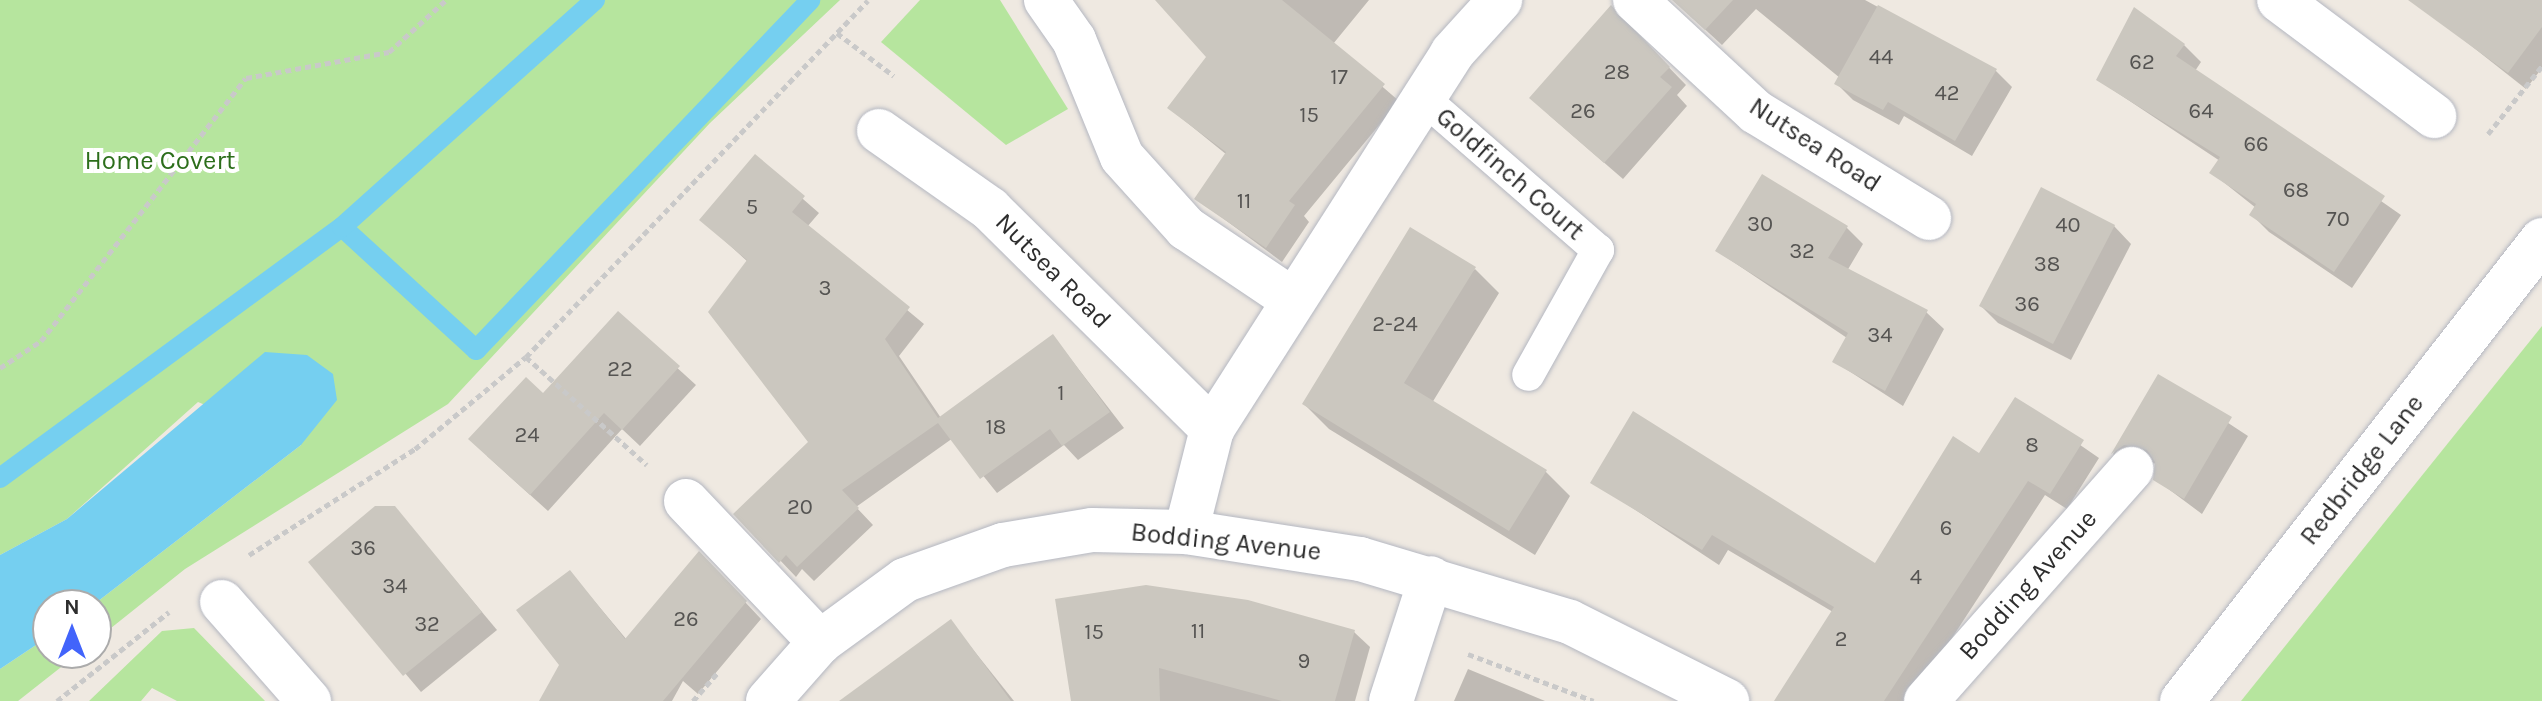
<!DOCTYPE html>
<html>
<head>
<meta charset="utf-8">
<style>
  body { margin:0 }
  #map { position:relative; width:2542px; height:701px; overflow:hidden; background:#efe9e1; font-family:Karla,sans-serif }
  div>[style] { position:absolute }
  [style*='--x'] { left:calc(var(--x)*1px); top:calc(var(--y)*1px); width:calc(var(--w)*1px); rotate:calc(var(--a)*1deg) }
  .green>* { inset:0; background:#b6e59e }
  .water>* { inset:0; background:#75cff0 }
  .shadow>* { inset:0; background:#0003 }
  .stream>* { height:20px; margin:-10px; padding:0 10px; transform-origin:10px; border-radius:10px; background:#75cff0 }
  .building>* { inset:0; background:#cbc7bf }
  .path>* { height:5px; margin-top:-2.5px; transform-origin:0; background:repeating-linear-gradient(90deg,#c9c9c9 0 6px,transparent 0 10px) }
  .roads { filter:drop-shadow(0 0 2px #b4b7c1) drop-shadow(0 0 2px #b4b7c1) }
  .lane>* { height:32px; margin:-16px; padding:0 16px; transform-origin:16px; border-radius:16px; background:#fff }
  .street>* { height:44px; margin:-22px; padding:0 22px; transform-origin:22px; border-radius:22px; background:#fff }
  span { translate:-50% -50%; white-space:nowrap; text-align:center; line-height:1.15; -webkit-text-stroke:8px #fff; paint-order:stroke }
  .number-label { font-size:22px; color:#555452 }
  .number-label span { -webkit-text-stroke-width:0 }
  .street-label { font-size:26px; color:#2e2e2e }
  .park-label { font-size:26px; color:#2c6e1b }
  .north { position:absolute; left:32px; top:589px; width:80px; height:80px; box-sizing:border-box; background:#fff; border:2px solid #ababab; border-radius:50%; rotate:0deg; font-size:22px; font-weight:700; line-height:32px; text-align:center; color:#2e2e2e }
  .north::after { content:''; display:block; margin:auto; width:28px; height:36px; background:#4264fb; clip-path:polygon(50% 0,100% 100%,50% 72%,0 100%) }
</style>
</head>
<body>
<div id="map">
  <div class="green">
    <i style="clip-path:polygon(0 0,840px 0,710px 123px,448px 404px,185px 569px,96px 640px,93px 605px,301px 445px,198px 402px,67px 519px,0 555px)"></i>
    <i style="clip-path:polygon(920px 0,1000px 0,1068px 109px,1006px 145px,881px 42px)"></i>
    <i style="clip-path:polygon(2542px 326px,2542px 701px,2241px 701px)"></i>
    <i style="clip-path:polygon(194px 628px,265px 701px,177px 701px,152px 688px,141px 701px,89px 701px,162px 631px)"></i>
    <i style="clip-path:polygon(48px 637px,48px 653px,79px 653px,18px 701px,0 701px,0 669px)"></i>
  </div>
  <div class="water">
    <i style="clip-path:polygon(265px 352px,307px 355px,333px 374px,337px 400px,301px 445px,93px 605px,48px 605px,48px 637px,0 669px,0 555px,67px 519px)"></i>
  </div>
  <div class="shadow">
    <i style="clip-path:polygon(1158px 0,1369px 0,1333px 44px,1399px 101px,1304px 216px,1309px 222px,1282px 262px,1197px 199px,1227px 155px,1169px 108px,1208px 56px)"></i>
    <i style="clip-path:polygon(1673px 0,1865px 0,1996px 71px,2012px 87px,1972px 156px,1904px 116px,1899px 125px,1853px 100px,1837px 84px,1840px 78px,1756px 9px,1722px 45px)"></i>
    <i style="clip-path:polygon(2450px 0,2542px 0,2542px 68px,2526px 89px,2436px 18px)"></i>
    <i style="clip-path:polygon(1611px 8px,1686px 85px,1677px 95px,1687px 106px,1623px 179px,1549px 115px)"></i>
    <i style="clip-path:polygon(2184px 45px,2201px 62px,2195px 71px,2401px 215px,2352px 288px,2269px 232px,2252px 215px,2256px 208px,2212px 173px,2220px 161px,2098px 80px)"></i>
    <i style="clip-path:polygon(755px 157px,819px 213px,807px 227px,924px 324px,899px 356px,941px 418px,1053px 336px,1124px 428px,1078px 460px,1064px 445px,997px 493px,953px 438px,856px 507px,873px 525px,814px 581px,802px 569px,796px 577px,736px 514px,811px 443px,748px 262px,702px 220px)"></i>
    <i style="clip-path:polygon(2114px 226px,2131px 244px,2071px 360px,1998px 323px,1981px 306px)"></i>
    <i style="clip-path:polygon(1846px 227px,1863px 244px,1847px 271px,1926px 312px,1944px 329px,1903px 406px,1835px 362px,1847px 338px,1717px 251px)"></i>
    <i style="clip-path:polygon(1475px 269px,1499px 293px,1432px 403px,1546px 472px,1570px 496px,1535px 555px,1329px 429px,1304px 404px)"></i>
    <i style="clip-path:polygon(618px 314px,696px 385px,640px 446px,622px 429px,548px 511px,487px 456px)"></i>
    <i style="clip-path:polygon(2158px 377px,2248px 436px,2202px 514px,2155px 479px,2157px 464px,2142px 461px,2129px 470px,2113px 454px)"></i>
    <i style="clip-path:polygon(2015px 400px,2099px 458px,2067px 509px,2045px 495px,1911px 701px,1797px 701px,1833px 612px,1728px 550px,1719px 565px,1593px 482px,1875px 566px,1980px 455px)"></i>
    <i style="clip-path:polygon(395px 508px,497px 630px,421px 692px,311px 562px)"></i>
    <i style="clip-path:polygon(714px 569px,761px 619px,698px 694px,683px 681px,672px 701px,541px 701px,562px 665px,570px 572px,627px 640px)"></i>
    <i style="clip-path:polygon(1057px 601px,1354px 632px,1370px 647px,1355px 701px,1073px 701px)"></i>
    <i style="clip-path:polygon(951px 622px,1014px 701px,843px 701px)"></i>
    <i style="clip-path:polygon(1468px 669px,1545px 701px,1454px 701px)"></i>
  </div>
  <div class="stream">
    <i style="--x:342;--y:227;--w:182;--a:42.5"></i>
    <i style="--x:476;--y:350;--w:484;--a:-46.3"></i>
    <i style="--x:0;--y:478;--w:424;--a:-36.3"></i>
    <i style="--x:342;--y:227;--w:340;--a:-41.9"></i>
  </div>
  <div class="building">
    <i style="clip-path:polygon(1155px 0,1282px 0,1385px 84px,1289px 201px,1295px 205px,1266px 248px,1194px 199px,1226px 152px,1167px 108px,1206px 57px)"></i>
    <i style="clip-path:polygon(1672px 0,1733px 0,1705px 30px)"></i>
    <i style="clip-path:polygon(2408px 0,2542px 0,2542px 27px,2508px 73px)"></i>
    <i style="clip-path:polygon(1611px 5px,1670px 67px,1660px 77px,1672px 87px,1604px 163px,1529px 98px)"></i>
    <i style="clip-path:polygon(1878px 5px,1997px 69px,1955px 141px,1888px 102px,1883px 110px,1834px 84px)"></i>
    <i style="clip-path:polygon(2134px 7px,2185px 44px,2176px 56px,2385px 196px,2334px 272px,2249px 215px,2256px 204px,2209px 173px,2220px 157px,2096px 80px)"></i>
    <i style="clip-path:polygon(755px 154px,805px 196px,792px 212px,910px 307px,885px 339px,938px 418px,1053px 334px,1110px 412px,1062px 446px,1050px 429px,980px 479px,938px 423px,842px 490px,859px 508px,797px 567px,786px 555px,779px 563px,733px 514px,808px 442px,708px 312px,747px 260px,699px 220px)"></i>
    <i style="clip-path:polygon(1762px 174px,1848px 226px,1828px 258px,1928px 310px,1885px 391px,1832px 362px,1848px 333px,1715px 251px)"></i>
    <i style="clip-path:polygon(2041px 187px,2115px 225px,2053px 344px,1979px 306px)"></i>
    <i style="clip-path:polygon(1410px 227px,1476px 267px,1404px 383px,1547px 470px,1509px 531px,1302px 404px)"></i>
    <i style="clip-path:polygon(618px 311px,680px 366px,622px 430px,604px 413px,530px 495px,468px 439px,526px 377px,543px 393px)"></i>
    <i style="clip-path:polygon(2158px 374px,2232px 417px,2184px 499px,2153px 480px,2155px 462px,2147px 450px,2124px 445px,2111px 454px)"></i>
    <i style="clip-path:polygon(2015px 397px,2084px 440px,2050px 494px,2028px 481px,1884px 701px,1774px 701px,1834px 607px,1712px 535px,1702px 550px,1590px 483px,1633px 411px,1875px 563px,1953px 436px,1979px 453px)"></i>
    <i style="clip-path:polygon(375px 506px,395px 506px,482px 612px,403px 676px,308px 562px)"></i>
    <i style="clip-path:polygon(699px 551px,747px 601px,663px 701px,539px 701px,559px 665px,516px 610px,570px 570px,625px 639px)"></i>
    <i style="clip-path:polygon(1146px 585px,1248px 600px,1355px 630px,1335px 701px,1282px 701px,1159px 668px,1160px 701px,1071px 701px,1055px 599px)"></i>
    <i style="clip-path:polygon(951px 619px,1011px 701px,839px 701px)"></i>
  </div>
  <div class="path">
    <i style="--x:837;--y:33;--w:71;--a:37"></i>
    <i style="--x:2488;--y:134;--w:87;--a:-51.5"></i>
    <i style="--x:526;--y:357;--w:162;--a:41.8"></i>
    <i style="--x:0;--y:368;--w:49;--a:-33.4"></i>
    <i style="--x:41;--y:341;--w:333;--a:-52.1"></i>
    <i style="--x:246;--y:78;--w:145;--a:-10.3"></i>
    <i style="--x:389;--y:52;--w:77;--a:-42.4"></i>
    <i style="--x:249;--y:555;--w:197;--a:-32.6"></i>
    <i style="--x:415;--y:449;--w:144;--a:-39.7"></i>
    <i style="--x:526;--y:357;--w:494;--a:-46.2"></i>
    <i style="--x:1468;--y:654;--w:134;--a:20.5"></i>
    <i style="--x:57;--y:701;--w:143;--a:-38.5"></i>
    <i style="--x:693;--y:701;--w:38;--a:-49"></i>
  </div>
  <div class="roads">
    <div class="lane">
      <i style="--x:1423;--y:98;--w:232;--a:41"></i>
      <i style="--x:1598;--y:250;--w:143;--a:119.2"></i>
    </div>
    <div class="street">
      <i style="--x:1046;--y:0;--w:49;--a:55"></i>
      <i style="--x:1074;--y:40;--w:126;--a:67.7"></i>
      <i style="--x:1122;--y:157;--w:96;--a:48"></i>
      <i style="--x:1186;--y:228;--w:129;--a:33.9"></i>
      <i style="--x:1635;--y:0;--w:165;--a:42.8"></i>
      <i style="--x:1756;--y:112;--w:203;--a:31.5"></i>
      <i style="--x:2279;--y:0;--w:194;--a:36.8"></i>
      <i style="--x:879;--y:131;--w:136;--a:35.1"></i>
      <i style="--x:990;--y:209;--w:313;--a:44.7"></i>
      <i style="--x:686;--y:501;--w:195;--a:46.5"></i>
      <i style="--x:1186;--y:532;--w:106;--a:-75.8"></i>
      <i style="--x:1212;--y:429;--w:446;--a:-57.4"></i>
      <i style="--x:1452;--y:53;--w:72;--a:-47.8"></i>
      <i style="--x:222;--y:602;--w:132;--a:48.7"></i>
      <i style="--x:768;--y:701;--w:79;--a:-48.6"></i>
      <i style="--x:820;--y:642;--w:105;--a:-36.1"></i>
      <i style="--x:905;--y:580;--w:104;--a:-19.7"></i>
      <i style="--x:1003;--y:545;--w:90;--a:-9.6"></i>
      <i style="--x:1092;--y:530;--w:94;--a:1.2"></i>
      <i style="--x:1186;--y:532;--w:176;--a:8.8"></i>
      <i style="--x:1360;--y:559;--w:219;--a:16.7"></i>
      <i style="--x:1570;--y:622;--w:176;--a:26.7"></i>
      <i style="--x:1391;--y:701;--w:129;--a:-72"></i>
      <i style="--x:1926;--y:701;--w:310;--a:-48.5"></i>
      <i style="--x:2182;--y:701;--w:585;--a:-52.01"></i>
    </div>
  </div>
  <div class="number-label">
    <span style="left:1881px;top:58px">44</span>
    <span style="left:2142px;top:63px">62</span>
    <span style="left:1617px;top:73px">28</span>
    <span style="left:1339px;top:78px">17</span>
    <span style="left:1947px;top:94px">42</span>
    <span style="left:1583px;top:112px">26</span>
    <span style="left:2201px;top:112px">64</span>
    <span style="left:1309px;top:116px">15</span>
    <span style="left:2256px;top:145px">66</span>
    <span style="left:2296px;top:191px">68</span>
    <span style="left:1244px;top:202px">11</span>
    <span style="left:752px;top:208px">5</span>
    <span style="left:2338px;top:220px">70</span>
    <span style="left:1760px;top:225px">30</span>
    <span style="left:2068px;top:226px">40</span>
    <span style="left:1802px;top:252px">32</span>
    <span style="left:2047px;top:265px">38</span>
    <span style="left:825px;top:289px">3</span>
    <span style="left:2027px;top:305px">36</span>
    <span style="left:1395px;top:325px">2-24</span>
    <span style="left:1880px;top:336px">34</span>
    <span style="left:620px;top:370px">22</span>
    <span style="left:1061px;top:394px">1</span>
    <span style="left:996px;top:428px">18</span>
    <span style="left:527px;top:436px">24</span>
    <span style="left:2032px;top:446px">8</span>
    <span style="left:800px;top:508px">20</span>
    <span style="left:1946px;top:529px">6</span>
    <span style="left:363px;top:549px">36</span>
    <span style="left:1916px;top:578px">4</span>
    <span style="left:395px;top:587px">34</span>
    <span style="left:686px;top:620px">26</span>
    <span style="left:427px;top:625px">32</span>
    <span style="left:1198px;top:632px">11</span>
    <span style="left:1094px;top:633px">15</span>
    <span style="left:1841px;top:640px">2</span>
    <span style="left:1304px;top:662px">9</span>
  </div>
  <div class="street-label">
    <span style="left:1815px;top:145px;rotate:33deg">Nutsea Road</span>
    <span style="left:1510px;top:174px;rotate:41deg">Goldfinch Court</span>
    <span style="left:1053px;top:271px;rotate:45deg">Nutsea Road</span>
    <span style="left:2362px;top:470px;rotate:-52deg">Redbridge Lane</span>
    <span style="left:1226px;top:542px;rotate:6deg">Bodding Avenue</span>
    <span style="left:2028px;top:585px;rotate:-48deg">Bodding Avenue</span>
  </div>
  <div class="park-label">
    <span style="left:160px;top:161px">Home Covert</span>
  </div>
  <div class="north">N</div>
</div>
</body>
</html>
